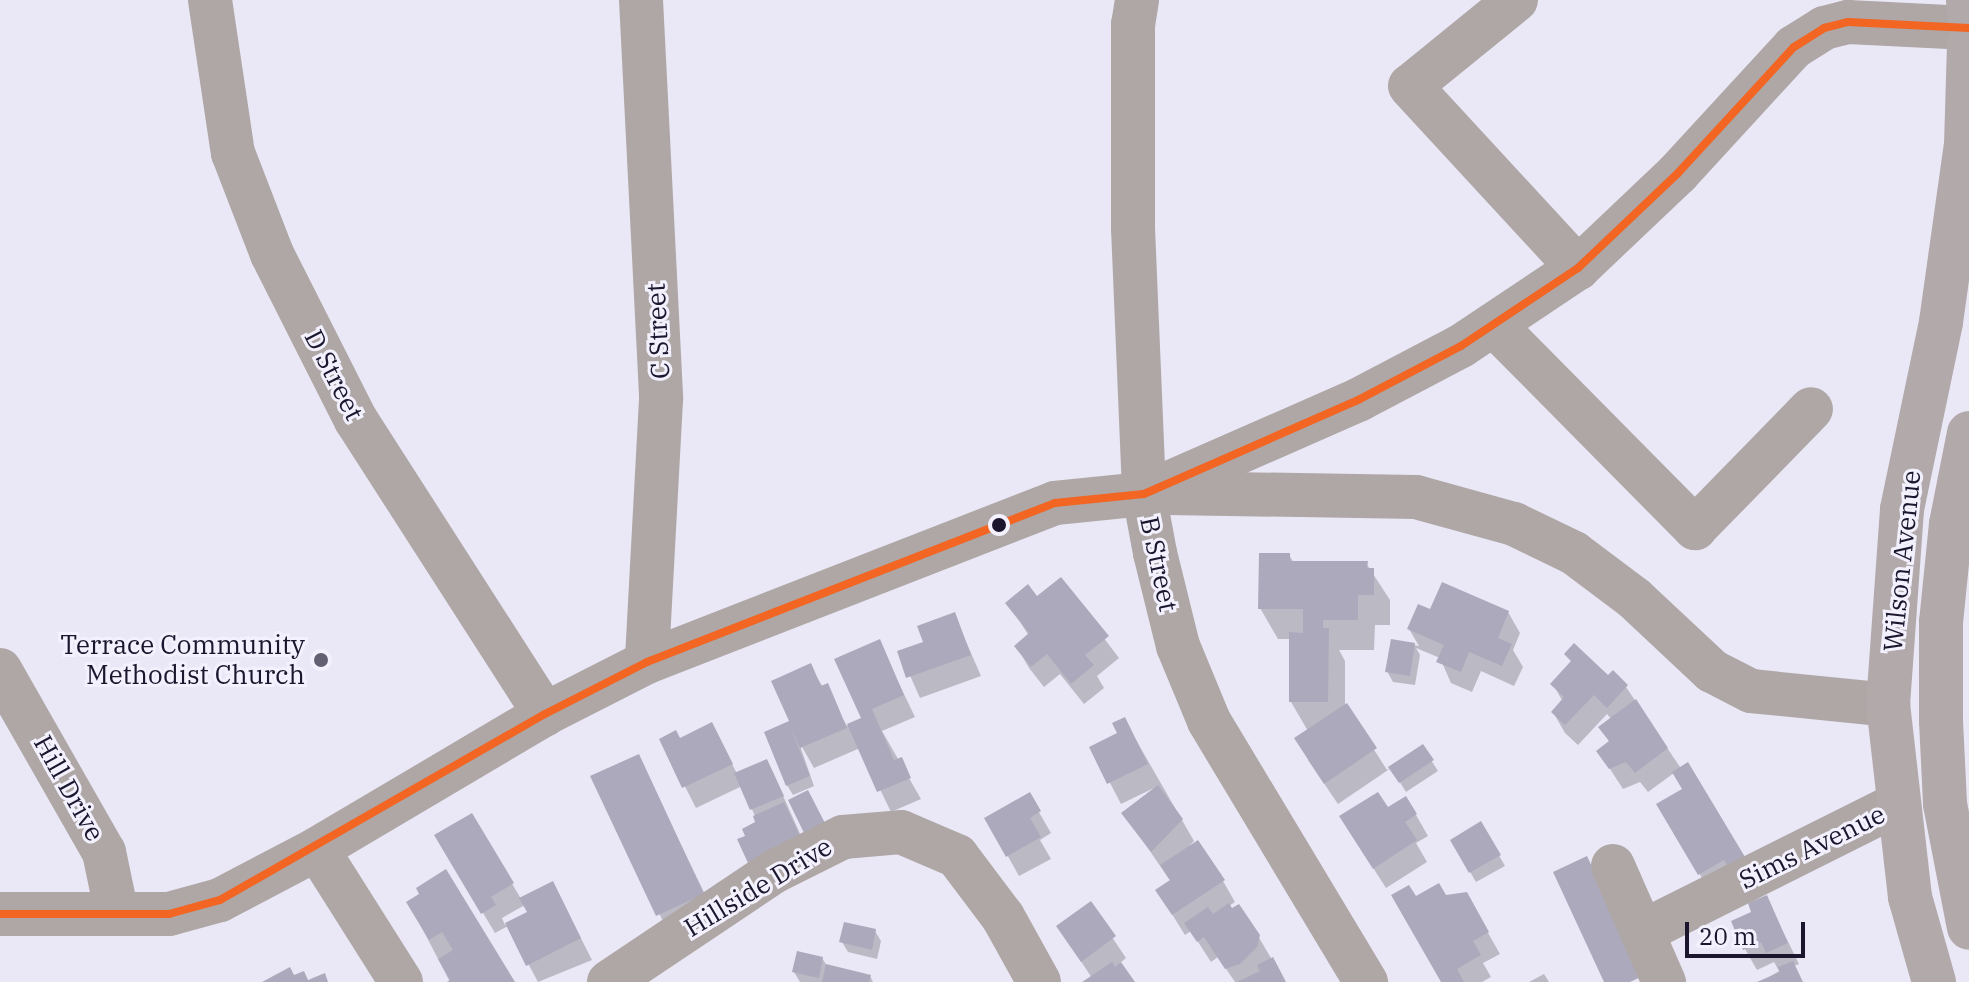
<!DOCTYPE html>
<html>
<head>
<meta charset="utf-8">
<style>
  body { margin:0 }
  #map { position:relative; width:1969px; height:982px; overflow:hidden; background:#eae8f6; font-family:"IBM Plex Serif",serif }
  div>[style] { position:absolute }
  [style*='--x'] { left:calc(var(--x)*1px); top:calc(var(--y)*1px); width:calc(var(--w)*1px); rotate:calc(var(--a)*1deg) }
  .shadow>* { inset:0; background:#0003 }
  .building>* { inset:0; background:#ada9bc }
  .minor>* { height:44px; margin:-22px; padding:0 22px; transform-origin:22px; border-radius:22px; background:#aea7a6 }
  .major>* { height:44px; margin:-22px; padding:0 22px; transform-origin:22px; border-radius:22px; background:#b2a9ab }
  .bus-1>* { height:8px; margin:-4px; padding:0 4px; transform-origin:4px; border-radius:4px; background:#f26522 }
  .dots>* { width:22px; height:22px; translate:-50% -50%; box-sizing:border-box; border:4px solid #f3f1fe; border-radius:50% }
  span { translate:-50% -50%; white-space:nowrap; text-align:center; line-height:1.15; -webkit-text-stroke:6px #f3f1fe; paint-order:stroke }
  .street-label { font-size:26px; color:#1b162d }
  .poi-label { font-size:26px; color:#1b162d }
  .right { translate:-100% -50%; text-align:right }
  .scale { position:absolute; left:1685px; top:922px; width:120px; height:36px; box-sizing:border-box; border:4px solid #1b162d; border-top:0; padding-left:10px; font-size:24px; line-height:28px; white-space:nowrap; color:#1b162d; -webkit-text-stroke:6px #f3f1fe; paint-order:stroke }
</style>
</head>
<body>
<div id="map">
  <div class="shadow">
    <i style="clip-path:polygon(1289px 555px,1294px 563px,1366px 563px,1390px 600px,1390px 625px,1375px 625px,1374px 650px,1339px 650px,1345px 661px,1345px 704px,1387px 770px,1422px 746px,1438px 771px,1406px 792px,1391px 768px,1338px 804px,1308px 760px,1308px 731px,1291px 702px,1291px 639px,1278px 639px,1260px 608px)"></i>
    <i style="clip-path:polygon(1060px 580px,1119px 658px,1097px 676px,1104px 688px,1084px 704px,1060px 674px,1044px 687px,1029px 668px,1017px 647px,1029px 636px,1008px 603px,1037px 599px)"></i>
    <i style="clip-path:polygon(1431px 612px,1508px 612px,1520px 633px,1513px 650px,1523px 667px,1514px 686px,1481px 671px,1472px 692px,1451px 683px,1440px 658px,1416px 648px,1420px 655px,1415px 685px,1393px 682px,1387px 671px,1392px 641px,1419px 646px,1409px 629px)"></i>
    <i style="clip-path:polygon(954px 614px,981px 676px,920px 698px,900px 653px,926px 643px)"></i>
    <i style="clip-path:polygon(879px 642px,915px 717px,882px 731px,921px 799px,891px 812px,860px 748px,814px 768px,798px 740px,814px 786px,793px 795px,787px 785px,787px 724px,797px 736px,810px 666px,847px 726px,863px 719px)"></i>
    <i style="clip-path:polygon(1567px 654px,1626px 687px,1759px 884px,1712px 895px,1659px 805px,1684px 790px,1674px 773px,1648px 792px,1640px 782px,1623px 789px,1599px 752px,1610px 743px,1601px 728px,1612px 720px,1607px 714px,1578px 745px,1565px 733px,1553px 712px,1563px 702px,1553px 684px,1572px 663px)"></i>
    <i style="clip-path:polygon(661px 740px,723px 745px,737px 774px,772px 771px,801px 836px,747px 837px,758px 823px,742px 786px,696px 808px)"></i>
    <i style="clip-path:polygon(1136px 740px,1194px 841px,1188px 847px,1223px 881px,1235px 902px,1229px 906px,1258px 936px,1285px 982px,1235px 982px,1218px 957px,1211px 962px,1191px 931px,1185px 935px,1170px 911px,1171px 882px,1124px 813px,1154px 788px,1121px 804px,1092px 748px)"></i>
    <i style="clip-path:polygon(638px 757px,720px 925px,675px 946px,593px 777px)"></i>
    <i style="clip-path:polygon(1029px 795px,1051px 833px,1040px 840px,1051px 859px,1019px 876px,987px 819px)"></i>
    <i style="clip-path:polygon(1388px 810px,1416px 815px,1428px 836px,1416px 843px,1427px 862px,1386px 888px,1354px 838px)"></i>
    <i style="clip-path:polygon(evenodd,472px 815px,521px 899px,564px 905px,592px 960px,538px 982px,508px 926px,495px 933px,437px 836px,472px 815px,525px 905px,530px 913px,505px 925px,502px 918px,525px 905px)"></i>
    <i style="clip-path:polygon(1481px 824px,1505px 866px,1476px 882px,1452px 841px)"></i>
    <i style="clip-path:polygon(1466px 894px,1500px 954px,1483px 963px,1491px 977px,1482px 982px,1443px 982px,1415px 899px)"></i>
    <i style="clip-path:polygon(422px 895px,512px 982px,450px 982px,409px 903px)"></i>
    <i style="clip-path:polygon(1766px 897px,1799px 964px,1794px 966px,1802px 982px,1761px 982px,1779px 971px,1774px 962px,1757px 970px,1745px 949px,1754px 913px)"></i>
    <i style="clip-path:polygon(1090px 904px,1126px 958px,1120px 963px,1132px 982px,1086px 982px,1092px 978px,1058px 927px)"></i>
    <i style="clip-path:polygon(875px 931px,881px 941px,877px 959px,848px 952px,842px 942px)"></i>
    <i style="clip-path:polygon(822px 958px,827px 966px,870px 976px,873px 982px,800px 982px,794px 972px)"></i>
    <i style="clip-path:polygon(1544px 974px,1549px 982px,1529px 982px)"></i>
  </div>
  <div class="building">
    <i style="clip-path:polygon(1259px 553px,1290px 553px,1290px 561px,1368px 561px,1367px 568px,1374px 568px,1374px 595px,1358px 595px,1358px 620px,1323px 620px,1323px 628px,1329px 628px,1328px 702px,1289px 702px,1289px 632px,1303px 633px,1303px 609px,1258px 609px)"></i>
    <i style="clip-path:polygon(1061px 577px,1109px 636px,1085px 655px,1094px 665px,1071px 684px,1047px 654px,1031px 667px,1014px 646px,1029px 633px,1005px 603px,1028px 584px,1037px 596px)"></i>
    <i style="clip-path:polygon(1442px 582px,1509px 611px,1498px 638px,1512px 644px,1502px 666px,1469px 652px,1461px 672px,1436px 662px,1444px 645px,1407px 629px,1418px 604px,1430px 609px)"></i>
    <i style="clip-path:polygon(955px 612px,971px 655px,906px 678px,897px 651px,923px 642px,917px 626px)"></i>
    <i style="clip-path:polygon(880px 639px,904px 695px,872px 709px,894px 760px,902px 757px,911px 778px,877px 792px,847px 724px,861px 718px,834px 659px)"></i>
    <i style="clip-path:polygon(1391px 639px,1415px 643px,1410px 676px,1385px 672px)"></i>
    <i style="clip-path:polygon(1574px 643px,1608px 675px,1613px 670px,1628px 685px,1607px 708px,1594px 695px,1565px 725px,1551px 712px,1564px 697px,1550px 684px,1571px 661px,1564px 654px)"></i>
    <i style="clip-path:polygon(811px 663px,821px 686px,828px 683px,847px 728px,800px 748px,791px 729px,810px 776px,786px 786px,764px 732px,789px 721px,771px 681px)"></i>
    <i style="clip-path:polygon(1636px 699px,1668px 748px,1635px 773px,1626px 762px,1609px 769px,1596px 751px,1609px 741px,1598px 727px)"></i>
    <i style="clip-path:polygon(1347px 703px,1377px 748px,1324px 784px,1294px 738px)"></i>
    <i style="clip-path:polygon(1125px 717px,1148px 764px,1107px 784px,1089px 747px,1117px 733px,1112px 723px)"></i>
    <i style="clip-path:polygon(712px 722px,733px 764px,682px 788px,659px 739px,676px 730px,680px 738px)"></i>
    <i style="clip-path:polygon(1423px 744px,1434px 760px,1399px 783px,1388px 767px)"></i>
    <i style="clip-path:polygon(639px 754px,704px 894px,656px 916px,590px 776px)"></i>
    <i style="clip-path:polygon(767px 759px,784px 796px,750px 810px,734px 773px)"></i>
    <i style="clip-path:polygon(1688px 762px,1748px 862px,1731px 872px,1724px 860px,1698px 875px,1656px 804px,1682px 789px,1672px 772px)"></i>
    <i style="clip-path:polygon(1158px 785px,1183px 819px,1151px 852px,1121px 813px)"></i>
    <i style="clip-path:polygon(808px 790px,826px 825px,805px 835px,788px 800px)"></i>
    <i style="clip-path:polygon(1030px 792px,1041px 811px,1030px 818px,1041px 837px,1006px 857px,984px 818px)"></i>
    <i style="clip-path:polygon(1378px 792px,1388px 807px,1406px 796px,1417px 814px,1405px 822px,1417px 840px,1373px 869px,1339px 816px)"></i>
    <i style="clip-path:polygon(784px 802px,801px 838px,748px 863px,737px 839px,745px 836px,742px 829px,755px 822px,753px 816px)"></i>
    <i style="clip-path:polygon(472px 813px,514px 883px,491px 897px,496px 905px,481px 914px,434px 835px)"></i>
    <i style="clip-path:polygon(1481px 821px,1501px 855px,1469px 873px,1450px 840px)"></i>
    <i style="clip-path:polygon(1198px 840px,1225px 880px,1172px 915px,1155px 890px,1170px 880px,1160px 865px)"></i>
    <i style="clip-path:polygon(1587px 856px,1643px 976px,1630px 982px,1604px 982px,1553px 872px)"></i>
    <i style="clip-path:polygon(446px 869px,515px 982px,447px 982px,450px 980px,438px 959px,453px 950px,442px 932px,429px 940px,406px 902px,419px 894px,416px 888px)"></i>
    <i style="clip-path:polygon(553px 881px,581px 938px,526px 966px,505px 923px,527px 912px,519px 898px)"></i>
    <i style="clip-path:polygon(1439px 883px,1446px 895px,1467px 892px,1489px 932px,1473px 941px,1481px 955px,1457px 969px,1464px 982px,1441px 982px,1391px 895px,1409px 885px,1416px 896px)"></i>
    <i style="clip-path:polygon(1767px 895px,1788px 943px,1766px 953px,1761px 942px,1743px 950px,1731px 921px,1751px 912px,1748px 903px)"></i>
    <i style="clip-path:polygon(1091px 901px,1116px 936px,1081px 962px,1056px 926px)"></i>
    <i style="clip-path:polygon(1229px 903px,1232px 908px,1239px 904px,1260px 935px,1257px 947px,1240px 964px,1225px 969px,1204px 937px,1197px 942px,1184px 923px,1208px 907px,1213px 914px)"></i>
    <i style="clip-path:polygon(844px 922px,876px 929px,872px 950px,839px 942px)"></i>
    <i style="clip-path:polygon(797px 951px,823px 957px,819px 978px,792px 972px)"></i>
    <i style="clip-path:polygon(1273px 957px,1286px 982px,1237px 982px,1260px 971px,1257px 965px)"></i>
    <i style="clip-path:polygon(1793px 961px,1803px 982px,1757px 982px,1780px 972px,1778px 967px)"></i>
    <i style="clip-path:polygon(1112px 962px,1115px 967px,1121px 962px,1135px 982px,1082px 982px)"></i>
    <i style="clip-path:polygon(826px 964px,871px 975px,869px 982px,822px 982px)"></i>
    <i style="clip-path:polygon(290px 967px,294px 975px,304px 971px,308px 980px,325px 973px,328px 982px,262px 982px)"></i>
  </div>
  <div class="minor">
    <i style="--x:210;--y:0;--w:155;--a:81.5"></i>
    <i style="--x:233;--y:153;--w:108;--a:68.9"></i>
    <i style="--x:272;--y:254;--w:186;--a:63.2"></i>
    <i style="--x:356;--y:420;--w:350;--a:57.3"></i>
    <i style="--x:641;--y:0;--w:400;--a:87.1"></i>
    <i style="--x:661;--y:400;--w:262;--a:93.1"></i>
    <i style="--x:1137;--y:0;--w:24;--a:99"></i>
    <i style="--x:1133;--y:24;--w:204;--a:90"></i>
    <i style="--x:1133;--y:228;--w:266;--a:87.6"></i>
    <i style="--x:1144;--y:494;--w:60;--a:79.4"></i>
    <i style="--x:1155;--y:553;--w:96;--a:76.1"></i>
    <i style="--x:1178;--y:646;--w:81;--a:67.5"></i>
    <i style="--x:1209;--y:721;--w:305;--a:59"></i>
    <i style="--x:1516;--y:0;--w:136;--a:140.9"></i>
    <i style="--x:1410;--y:86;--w:248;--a:47.3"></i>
    <i style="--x:1494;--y:325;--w:286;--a:45.3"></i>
    <i style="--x:1695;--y:528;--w:166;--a:-45.7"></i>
    <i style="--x:1167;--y:493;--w:249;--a:0.9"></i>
    <i style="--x:1416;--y:497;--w:102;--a:15.4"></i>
    <i style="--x:1514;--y:524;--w:67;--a:25.8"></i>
    <i style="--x:1574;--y:553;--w:75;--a:36.9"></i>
    <i style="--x:1634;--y:598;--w:107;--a:43.1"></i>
    <i style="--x:1712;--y:671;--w:44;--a:27.1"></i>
    <i style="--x:1751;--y:691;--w:138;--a:5.8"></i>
    <i style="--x:0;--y:670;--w:210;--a:60.3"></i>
    <i style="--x:104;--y:852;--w:63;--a:78.2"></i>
    <i style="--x:317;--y:849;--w:157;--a:57.7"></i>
    <i style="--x:1613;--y:866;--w:127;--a:66.3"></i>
    <i style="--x:0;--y:914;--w:169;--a:0"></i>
    <i style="--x:169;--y:914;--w:53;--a:-15.4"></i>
    <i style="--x:220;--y:900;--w:110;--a:-27.7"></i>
    <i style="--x:317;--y:849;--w:265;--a:-30.6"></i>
    <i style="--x:545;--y:714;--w:114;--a:-27"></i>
    <i style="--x:647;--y:662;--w:438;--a:-21.3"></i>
    <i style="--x:1055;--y:503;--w:89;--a:-5.8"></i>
    <i style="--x:1144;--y:494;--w:236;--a:-23.7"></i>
    <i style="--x:1360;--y:399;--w:114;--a:-27.7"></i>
    <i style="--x:1461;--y:346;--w:141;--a:-33.7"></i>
    <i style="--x:1578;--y:268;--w:138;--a:-43.5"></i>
    <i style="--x:1678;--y:173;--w:171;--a:-47.4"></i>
    <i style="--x:1794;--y:47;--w:36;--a:-32"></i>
    <i style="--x:1824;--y:28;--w:25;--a:-14"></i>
    <i style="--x:1848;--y:22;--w:121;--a:2.8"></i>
    <i style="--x:1642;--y:932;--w:284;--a:-26.6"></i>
    <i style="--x:609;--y:982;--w:200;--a:-33.8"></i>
    <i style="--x:775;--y:871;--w:76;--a:-26.6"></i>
    <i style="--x:843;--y:837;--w:58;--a:-4.9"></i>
    <i style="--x:901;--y:832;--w:61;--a:23.2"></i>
    <i style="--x:957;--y:856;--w:76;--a:53"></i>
    <i style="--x:1003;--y:917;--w:74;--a:61"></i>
  </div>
  <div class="major">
    <i style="--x:1968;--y:0;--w:15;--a:86"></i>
    <i style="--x:1969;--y:433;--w:93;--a:101.2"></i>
    <i style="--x:1951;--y:524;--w:99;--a:95.8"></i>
    <i style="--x:1941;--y:622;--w:99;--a:90"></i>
    <i style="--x:1941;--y:721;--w:83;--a:87.2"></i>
    <i style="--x:1945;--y:804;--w:126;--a:79"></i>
    <i style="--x:1934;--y:982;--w:88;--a:-105.8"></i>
    <i style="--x:1910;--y:897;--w:193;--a:-96.5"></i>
    <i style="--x:1888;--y:705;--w:196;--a:-85.9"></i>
    <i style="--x:1902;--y:509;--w:191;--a:-78.2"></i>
    <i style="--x:1941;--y:322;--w:179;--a:-82"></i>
    <i style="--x:1966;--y:145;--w:101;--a:-88.3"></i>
  </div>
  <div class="bus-1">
    <i style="--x:0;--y:914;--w:169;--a:0"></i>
    <i style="--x:169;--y:914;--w:53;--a:-15.4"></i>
    <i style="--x:220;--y:900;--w:374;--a:-29.8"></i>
    <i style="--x:545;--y:714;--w:114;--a:-27"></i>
    <i style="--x:647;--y:662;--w:438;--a:-21.3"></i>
    <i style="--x:1055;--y:503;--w:89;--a:-5.8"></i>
    <i style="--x:1144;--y:494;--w:236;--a:-23.7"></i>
    <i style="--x:1360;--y:399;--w:114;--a:-27.7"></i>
    <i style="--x:1461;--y:346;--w:141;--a:-33.7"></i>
    <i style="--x:1578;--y:268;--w:138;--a:-43.5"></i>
    <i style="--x:1678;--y:173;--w:171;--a:-47.4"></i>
    <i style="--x:1794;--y:47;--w:36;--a:-32"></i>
    <i style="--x:1824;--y:28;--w:25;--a:-14"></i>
    <i style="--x:1848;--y:22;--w:121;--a:2.8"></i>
  </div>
  <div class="dots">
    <i style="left:999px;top:525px;background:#1b162d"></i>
    <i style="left:321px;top:660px;background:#636073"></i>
  </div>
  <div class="street-label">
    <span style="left:658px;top:331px;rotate:-93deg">C Street</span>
    <span style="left:334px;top:375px;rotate:63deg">D Street</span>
    <span style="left:1902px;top:561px;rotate:-84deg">Wilson Avenue</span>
    <span style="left:1159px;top:564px;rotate:78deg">B Street</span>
    <span style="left:69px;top:788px;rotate:61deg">Hill Drive</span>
    <span style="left:1812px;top:847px;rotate:-26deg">Sims Avenue</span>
    <span style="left:758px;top:887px;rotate:-31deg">Hillside Drive</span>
  </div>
  <div class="poi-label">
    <span class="right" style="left:305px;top:660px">Terrace Community<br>Methodist Church</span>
  </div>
  <div class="scale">20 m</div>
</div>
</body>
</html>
